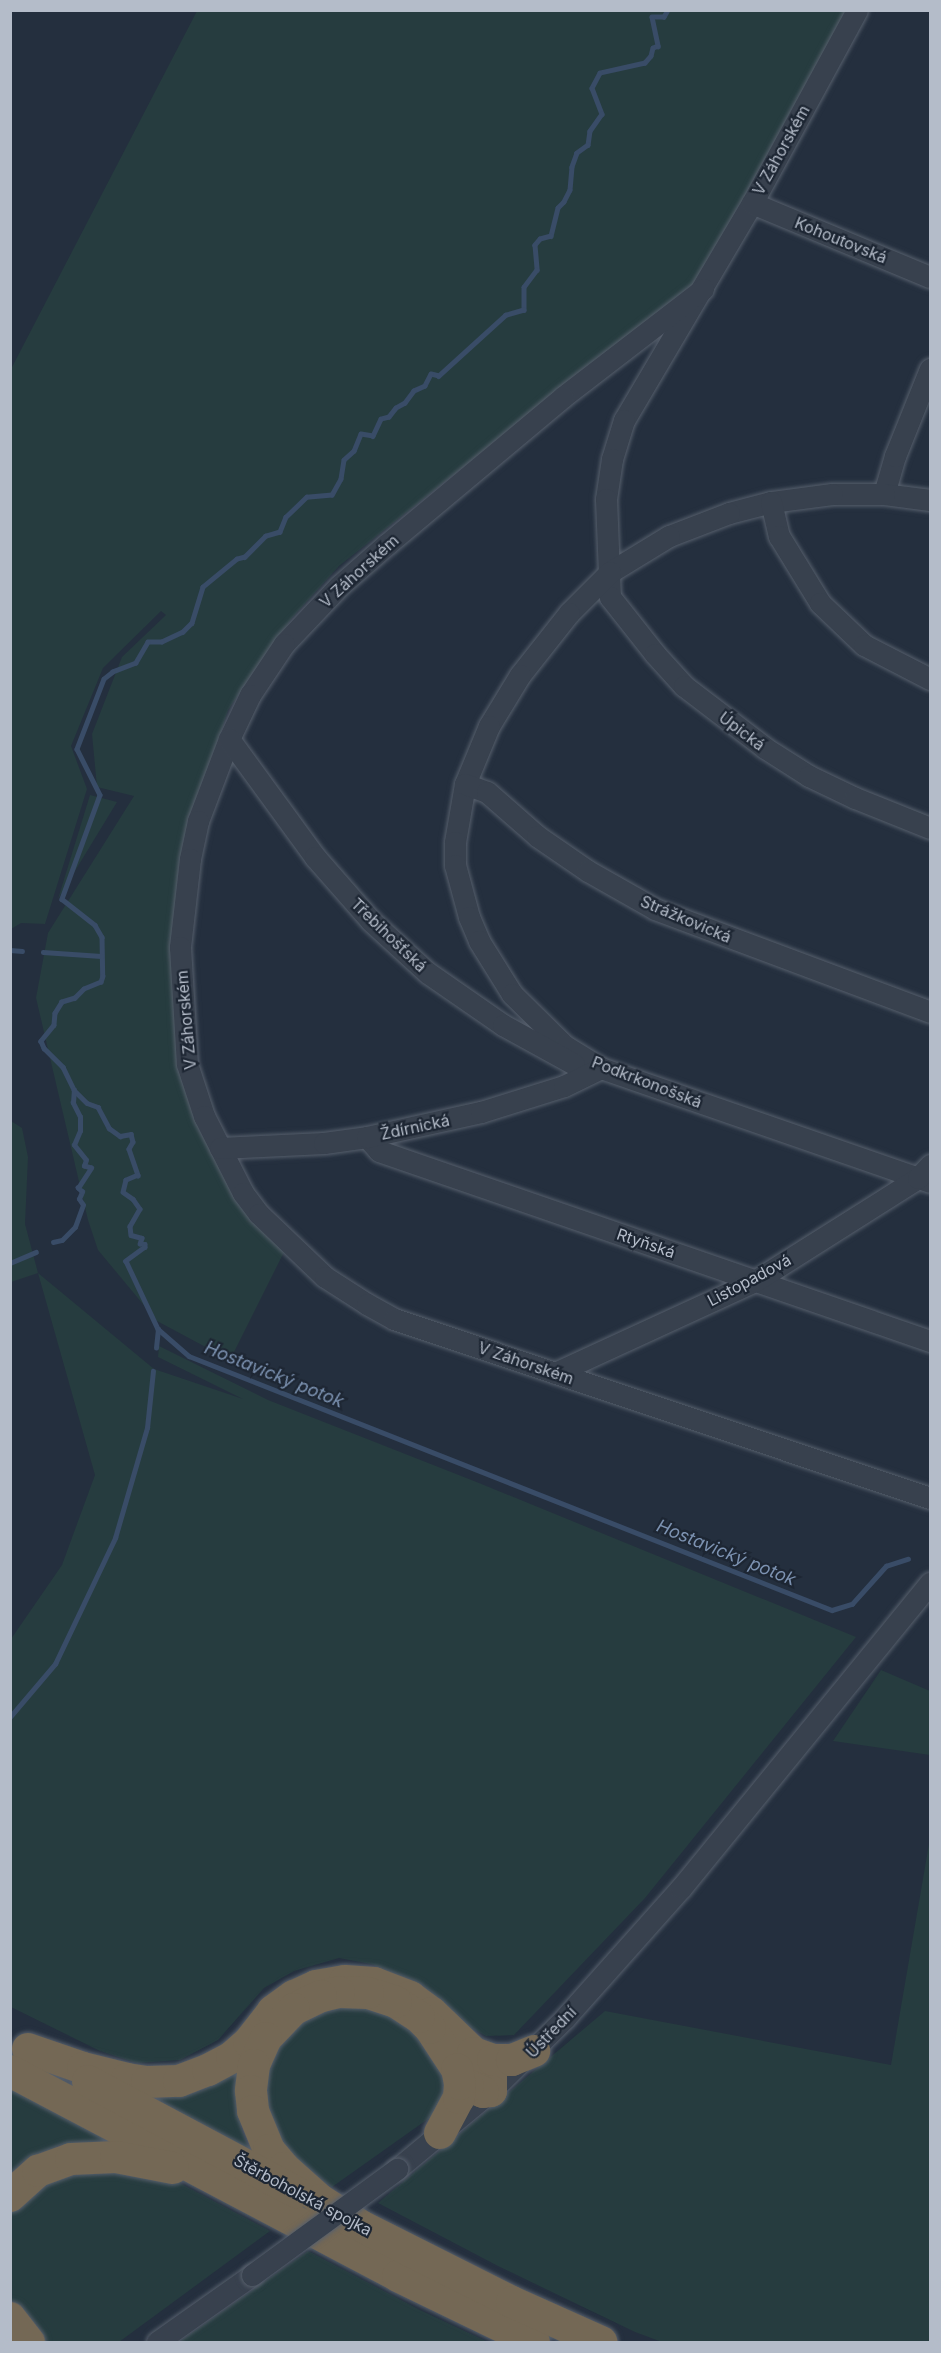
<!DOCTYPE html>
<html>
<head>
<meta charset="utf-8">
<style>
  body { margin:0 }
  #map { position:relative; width:941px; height:2353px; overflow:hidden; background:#242f3e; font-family:Inter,sans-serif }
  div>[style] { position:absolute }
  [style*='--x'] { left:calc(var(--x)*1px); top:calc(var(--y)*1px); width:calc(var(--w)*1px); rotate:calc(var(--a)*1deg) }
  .green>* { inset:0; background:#263c3f }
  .stream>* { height:4.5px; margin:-2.25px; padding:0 2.25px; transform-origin:2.25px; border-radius:2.25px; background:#394c67 }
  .roads { filter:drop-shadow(0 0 2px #565f6c) drop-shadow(0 0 2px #565f6c) }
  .minor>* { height:21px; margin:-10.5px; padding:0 10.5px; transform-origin:10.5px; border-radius:10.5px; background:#38414e }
  .highway>* { height:32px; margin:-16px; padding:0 16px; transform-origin:16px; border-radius:16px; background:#746855 }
  .bridges { filter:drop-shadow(0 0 2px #565f6c) drop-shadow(0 0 2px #565f6c) }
  .minor-bridge>* { height:21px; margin:-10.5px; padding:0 10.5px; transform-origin:10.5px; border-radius:10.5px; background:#38414e }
  span { translate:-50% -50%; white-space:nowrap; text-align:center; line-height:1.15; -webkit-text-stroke:4.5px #1d2633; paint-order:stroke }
  .street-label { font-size:16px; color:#b4bcc9 }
  .water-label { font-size:18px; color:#7c92b1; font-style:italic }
  .frame { position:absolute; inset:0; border:12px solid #b4bcc9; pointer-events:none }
</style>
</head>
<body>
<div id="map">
  <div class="green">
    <i style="clip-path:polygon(197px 11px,856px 11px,697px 281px,339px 566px,292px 618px,228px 710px,192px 823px,173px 939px,214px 1150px,287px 1246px,230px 1360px,157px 1321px,98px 1250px,88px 1220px,36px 998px,48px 933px,134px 796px,97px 787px,92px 734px,122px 657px,166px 615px,161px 611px,103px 668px,71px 746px,87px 789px,45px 924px,21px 923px,11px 929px,10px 371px)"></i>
    <i style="clip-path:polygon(90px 795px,117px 802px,58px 899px)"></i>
    <i style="clip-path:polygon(11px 1121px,22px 1128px,28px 1157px,25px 1224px,38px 1273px,154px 1369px,243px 1399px,158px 1357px,159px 1346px,268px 1400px,479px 1483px,856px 1637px,645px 1898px,514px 2035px,486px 2036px,457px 2020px,423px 1990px,400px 1976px,371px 1964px,339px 1958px,294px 1971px,264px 1988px,218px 2040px,180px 2060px,137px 2063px,100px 2051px,11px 2007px,11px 1639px,62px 1565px,95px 1475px,38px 1273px,11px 1282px)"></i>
    <i style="clip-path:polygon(881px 1670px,930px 1691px,930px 1755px,833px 1741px)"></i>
    <i style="clip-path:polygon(930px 1838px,930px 2342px,662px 2342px,635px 2332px,498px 2266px,378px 2203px,605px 2011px,891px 2065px)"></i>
    <i style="clip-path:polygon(345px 2000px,401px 2014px,444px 2074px,446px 2093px,435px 2114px,332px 2187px,307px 2174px,287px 2159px,259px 2091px,285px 2028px)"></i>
    <i style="clip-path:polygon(237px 2070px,236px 2102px,242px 2131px,251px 2152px,157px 2101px,159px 2097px,204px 2089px)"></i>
    <i style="clip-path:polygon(10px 2086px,111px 2140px,110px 2142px,60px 2145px,23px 2162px,12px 2173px)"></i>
    <i style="clip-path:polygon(88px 2166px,174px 2180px,270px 2231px,119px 2342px,43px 2342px,16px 2312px,11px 2301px,10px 2214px,26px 2191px)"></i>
    <i style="clip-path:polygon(308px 2251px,420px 2310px,488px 2342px,179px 2342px)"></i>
  </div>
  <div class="stream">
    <i style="--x:668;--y:10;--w:8;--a:120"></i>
    <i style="--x:664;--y:17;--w:12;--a:180"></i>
    <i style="--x:652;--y:17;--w:30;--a:78"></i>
    <i style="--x:658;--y:46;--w:5;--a:158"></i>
    <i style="--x:653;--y:48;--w:8;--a:104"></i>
    <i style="--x:651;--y:56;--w:9;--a:131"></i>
    <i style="--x:645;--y:63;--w:46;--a:167.5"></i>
    <i style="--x:600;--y:73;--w:17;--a:118"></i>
    <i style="--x:592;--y:88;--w:28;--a:69"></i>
    <i style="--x:602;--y:114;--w:21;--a:125"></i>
    <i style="--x:590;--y:131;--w:14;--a:98"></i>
    <i style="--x:588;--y:145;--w:14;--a:144"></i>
    <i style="--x:577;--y:153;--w:15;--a:110"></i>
    <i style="--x:572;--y:167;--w:23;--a:95"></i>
    <i style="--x:570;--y:190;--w:13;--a:117"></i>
    <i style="--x:564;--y:202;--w:8;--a:135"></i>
    <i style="--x:558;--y:208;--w:29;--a:104"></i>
    <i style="--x:551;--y:236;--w:11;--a:165"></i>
    <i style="--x:540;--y:239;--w:8;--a:130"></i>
    <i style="--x:535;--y:245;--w:25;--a:85"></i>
    <i style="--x:537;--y:270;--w:21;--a:127"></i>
    <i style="--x:524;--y:287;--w:23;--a:90"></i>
    <i style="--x:524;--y:310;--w:19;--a:164"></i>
    <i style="--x:506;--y:315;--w:91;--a:137.7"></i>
    <i style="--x:439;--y:376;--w:8;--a:-166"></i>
    <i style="--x:431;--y:374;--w:13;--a:117"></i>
    <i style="--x:425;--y:386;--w:12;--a:156"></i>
    <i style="--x:414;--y:391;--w:15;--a:127"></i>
    <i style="--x:405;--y:403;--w:10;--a:151"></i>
    <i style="--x:396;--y:408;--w:11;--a:128"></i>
    <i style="--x:389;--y:417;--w:8;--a:166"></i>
    <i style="--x:381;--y:419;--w:19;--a:115"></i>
    <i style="--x:373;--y:436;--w:12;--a:-171"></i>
    <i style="--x:361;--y:434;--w:18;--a:112"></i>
    <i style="--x:354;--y:451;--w:13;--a:138"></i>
    <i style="--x:344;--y:460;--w:19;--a:99"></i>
    <i style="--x:341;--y:479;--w:18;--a:119"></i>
    <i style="--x:332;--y:495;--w:25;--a:175"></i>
    <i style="--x:307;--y:497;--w:29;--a:136"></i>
    <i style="--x:286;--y:517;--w:16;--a:112"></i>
    <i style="--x:280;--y:532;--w:15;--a:164"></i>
    <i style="--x:266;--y:536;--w:30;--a:135"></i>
    <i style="--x:245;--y:557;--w:8;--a:166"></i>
    <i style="--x:237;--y:559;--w:44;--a:140.5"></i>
    <i style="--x:203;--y:587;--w:38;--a:107"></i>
    <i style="--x:192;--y:623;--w:13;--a:135"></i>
    <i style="--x:183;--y:632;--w:23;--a:155"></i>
    <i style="--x:162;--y:642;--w:14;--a:180"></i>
    <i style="--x:148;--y:642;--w:24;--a:120"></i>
    <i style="--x:136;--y:663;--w:25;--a:159"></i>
    <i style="--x:113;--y:672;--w:11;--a:142"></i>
    <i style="--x:104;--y:679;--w:75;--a:111.1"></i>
    <i style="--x:77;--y:749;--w:51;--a:63.4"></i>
    <i style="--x:100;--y:795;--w:111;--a:110.1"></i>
    <i style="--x:62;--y:899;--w:42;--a:38.2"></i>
    <i style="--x:95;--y:925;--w:14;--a:60"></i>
    <i style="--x:102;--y:937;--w:39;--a:89"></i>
    <i style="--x:103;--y:976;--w:6;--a:108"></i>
    <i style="--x:101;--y:982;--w:18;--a:158"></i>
    <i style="--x:84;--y:989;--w:13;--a:135"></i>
    <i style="--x:75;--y:998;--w:14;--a:163"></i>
    <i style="--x:62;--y:1002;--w:13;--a:122"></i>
    <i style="--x:55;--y:1013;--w:12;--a:95"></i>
    <i style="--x:54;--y:1025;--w:21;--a:129"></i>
    <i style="--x:41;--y:1041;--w:8;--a:67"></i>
    <i style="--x:44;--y:1048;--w:27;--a:45"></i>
    <i style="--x:63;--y:1067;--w:25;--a:64"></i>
    <i style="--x:74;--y:1090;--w:18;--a:45"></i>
    <i style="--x:87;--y:1103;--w:12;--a:20"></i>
    <i style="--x:98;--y:1107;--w:24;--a:62"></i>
    <i style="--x:109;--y:1128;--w:14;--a:36"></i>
    <i style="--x:120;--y:1136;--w:11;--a:-10"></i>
    <i style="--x:131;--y:1134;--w:8;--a:76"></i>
    <i style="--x:133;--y:1142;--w:8;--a:120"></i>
    <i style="--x:129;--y:1149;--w:28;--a:71"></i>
    <i style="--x:138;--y:1175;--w:13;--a:157"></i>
    <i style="--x:126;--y:1180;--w:12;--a:104"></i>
    <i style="--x:123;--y:1192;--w:12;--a:35"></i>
    <i style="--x:133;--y:1199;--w:12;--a:55"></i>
    <i style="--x:140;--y:1209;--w:20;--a:120"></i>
    <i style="--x:130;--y:1226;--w:9;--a:84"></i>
    <i style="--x:131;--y:1235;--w:11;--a:15"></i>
    <i style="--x:142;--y:1238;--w:6;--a:108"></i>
    <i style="--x:140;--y:1244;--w:5;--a:0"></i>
    <i style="--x:145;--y:1244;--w:3;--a:90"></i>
    <i style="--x:145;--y:1247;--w:24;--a:144"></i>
    <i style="--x:126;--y:1261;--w:75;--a:64.8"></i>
    <i style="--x:158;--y:1329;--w:41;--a:41.1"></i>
    <i style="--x:189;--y:1356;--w:691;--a:21.56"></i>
    <i style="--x:832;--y:1610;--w:21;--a:-17"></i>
    <i style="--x:852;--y:1604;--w:51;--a:-48.2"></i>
    <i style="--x:886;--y:1566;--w:23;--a:-18"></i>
    <i style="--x:10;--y:950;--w:12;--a:5"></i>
    <i style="--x:43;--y:952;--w:58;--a:3.9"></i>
    <i style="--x:53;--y:1242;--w:9;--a:-13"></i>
    <i style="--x:62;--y:1240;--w:18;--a:-45"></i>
    <i style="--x:75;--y:1227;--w:23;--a:-70"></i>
    <i style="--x:83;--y:1205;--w:7;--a:-124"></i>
    <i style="--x:79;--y:1199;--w:8;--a:-67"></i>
    <i style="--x:82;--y:1192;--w:6;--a:-135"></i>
    <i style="--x:78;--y:1188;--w:24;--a:-57"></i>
    <i style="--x:91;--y:1168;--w:7;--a:-164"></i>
    <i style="--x:84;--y:1166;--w:6;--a:-72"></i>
    <i style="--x:86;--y:1160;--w:19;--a:-129"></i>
    <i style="--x:74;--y:1145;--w:15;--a:-67"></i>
    <i style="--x:80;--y:1131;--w:14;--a:-90"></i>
    <i style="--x:80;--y:1117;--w:16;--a:-117"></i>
    <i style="--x:73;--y:1103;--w:13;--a:-86"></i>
    <i style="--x:10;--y:1263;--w:28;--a:-23"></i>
    <i style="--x:156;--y:1348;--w:19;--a:-84"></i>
    <i style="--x:10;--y:1717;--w:70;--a:-49.7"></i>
    <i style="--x:55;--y:1664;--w:140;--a:-64.5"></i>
    <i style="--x:115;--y:1538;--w:115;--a:-73.8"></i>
    <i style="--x:147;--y:1428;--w:57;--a:-84"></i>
  </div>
  <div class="roads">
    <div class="minor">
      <i style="--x:857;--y:10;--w:220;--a:118.5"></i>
      <i style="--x:752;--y:203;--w:252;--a:120.5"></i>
      <i style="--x:624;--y:420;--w:41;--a:107.1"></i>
      <i style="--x:612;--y:459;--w:40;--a:98.5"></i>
      <i style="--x:606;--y:499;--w:98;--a:87.7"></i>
      <i style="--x:610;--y:597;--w:73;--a:51.7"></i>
      <i style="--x:655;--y:654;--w:43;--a:47.8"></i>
      <i style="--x:684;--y:686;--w:102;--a:37.4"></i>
      <i style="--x:765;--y:748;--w:52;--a:32.5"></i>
      <i style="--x:809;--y:776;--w:51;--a:25.6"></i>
      <i style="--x:855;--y:798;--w:81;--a:21.8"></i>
      <i style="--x:752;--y:203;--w:193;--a:22.6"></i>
      <i style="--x:703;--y:289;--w:177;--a:142.4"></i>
      <i style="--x:563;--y:397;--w:229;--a:140.1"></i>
      <i style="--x:387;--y:544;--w:64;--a:138.8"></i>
      <i style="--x:339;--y:586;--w:80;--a:133.5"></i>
      <i style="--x:284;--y:644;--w:61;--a:123.7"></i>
      <i style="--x:250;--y:695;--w:49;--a:115.5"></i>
      <i style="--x:229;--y:739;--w:88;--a:110.7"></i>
      <i style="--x:198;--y:821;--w:39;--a:102"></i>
      <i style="--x:190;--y:859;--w:89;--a:96.5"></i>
      <i style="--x:180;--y:947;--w:117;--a:86.6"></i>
      <i style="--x:187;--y:1064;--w:55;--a:71.9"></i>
      <i style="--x:204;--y:1116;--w:86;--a:63.1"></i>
      <i style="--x:243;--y:1193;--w:26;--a:53"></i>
      <i style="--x:259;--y:1214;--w:91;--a:43.7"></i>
      <i style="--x:325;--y:1277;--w:50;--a:32.7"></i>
      <i style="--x:367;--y:1304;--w:31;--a:29"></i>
      <i style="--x:394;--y:1319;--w:565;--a:18.47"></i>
      <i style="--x:884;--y:494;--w:40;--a:-74"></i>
      <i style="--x:895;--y:456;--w:94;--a:-68.1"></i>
      <i style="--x:930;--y:500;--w:46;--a:-172.6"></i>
      <i style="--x:884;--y:494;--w:52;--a:180"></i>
      <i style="--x:832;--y:494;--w:62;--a:172.5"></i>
      <i style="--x:771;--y:502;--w:43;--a:165.3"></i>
      <i style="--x:729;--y:513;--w:64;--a:159"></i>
      <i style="--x:669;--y:536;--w:69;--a:148.6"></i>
      <i style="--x:610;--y:572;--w:58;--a:135"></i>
      <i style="--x:569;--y:613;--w:79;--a:128.3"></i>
      <i style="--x:520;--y:675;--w:60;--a:121.3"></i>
      <i style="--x:489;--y:726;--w:63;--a:112.5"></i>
      <i style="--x:465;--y:784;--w:59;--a:99.8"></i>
      <i style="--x:455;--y:842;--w:23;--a:90"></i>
      <i style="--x:455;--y:865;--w:54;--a:74.9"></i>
      <i style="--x:469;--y:917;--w:26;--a:67"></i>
      <i style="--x:479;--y:941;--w:62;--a:58.1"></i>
      <i style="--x:512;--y:994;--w:74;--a:44.5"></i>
      <i style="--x:565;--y:1046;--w:42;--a:31.4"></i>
      <i style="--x:601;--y:1068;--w:348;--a:19.1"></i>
      <i style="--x:771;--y:502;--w:35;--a:77"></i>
      <i style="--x:779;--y:536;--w:79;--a:58.5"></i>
      <i style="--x:820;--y:603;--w:61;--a:43.7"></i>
      <i style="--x:864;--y:645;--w:74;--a:27.3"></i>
      <i style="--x:229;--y:739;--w:146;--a:53.9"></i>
      <i style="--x:315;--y:857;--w:85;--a:48.8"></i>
      <i style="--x:371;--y:921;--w:77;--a:42.4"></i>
      <i style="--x:428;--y:973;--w:91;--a:34.7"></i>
      <i style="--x:503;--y:1025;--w:81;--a:28.8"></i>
      <i style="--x:465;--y:784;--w:23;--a:20"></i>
      <i style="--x:487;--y:792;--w:67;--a:41.3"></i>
      <i style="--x:537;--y:836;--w:62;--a:34.5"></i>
      <i style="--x:588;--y:871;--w:77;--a:29.6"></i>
      <i style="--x:655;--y:909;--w:294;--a:20.5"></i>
      <i style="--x:367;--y:1137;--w:18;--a:49"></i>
      <i style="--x:379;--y:1151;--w:583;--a:19.03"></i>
      <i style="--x:220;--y:1148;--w:104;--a:-2.8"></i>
      <i style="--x:324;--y:1143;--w:43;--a:-7.9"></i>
      <i style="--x:367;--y:1137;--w:117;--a:-12.4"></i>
      <i style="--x:481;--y:1112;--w:87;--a:-17.4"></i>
      <i style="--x:564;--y:1086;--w:41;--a:-25.9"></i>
      <i style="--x:555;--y:1373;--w:220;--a:-24.7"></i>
      <i style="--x:755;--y:1281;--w:193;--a:-32.3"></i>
      <i style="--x:918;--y:1178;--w:18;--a:-47"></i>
      <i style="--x:397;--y:2169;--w:122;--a:-39.7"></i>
      <i style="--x:491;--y:2091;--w:104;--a:-44.6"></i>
      <i style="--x:565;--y:2018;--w:174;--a:-48.3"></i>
      <i style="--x:681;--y:1888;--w:394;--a:-50.8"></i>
      <i style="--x:157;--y:2342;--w:116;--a:-35.2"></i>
    </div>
    <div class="highway">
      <i style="--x:28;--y:2049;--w:58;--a:19.1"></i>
      <i style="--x:83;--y:2068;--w:45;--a:14"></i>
      <i style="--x:127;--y:2079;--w:20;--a:9"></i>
      <i style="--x:147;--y:2082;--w:32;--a:-2"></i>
      <i style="--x:179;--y:2081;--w:31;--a:-21"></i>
      <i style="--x:208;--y:2070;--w:27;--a:-28"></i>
      <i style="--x:232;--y:2057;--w:23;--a:-41"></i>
      <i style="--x:249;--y:2042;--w:39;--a:-52"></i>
      <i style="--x:273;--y:2011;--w:26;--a:-36"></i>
      <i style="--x:294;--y:1996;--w:24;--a:-24"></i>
      <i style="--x:316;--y:1986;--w:29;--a:-10"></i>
      <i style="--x:345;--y:1981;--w:29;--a:4"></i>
      <i style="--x:374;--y:1983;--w:39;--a:21"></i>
      <i style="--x:410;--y:1997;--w:27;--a:36"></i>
      <i style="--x:432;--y:2013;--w:74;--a:43.9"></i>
      <i style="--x:485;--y:2064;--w:13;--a:63"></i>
      <i style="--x:491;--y:2076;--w:15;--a:90"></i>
      <i style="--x:491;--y:2091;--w:8;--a:173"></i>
      <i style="--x:483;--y:2092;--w:16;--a:-158"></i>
      <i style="--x:468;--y:2086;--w:69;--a:-123.2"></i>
      <i style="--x:430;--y:2028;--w:16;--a:-135"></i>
      <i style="--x:419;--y:2017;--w:27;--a:-147"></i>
      <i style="--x:396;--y:2002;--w:29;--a:-162"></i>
      <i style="--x:368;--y:1993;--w:29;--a:-178"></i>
      <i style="--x:339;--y:1992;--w:18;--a:167"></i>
      <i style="--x:321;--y:1996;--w:30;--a:154"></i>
      <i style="--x:294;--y:2009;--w:40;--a:134"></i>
      <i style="--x:266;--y:2038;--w:30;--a:114"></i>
      <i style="--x:254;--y:2065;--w:26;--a:97"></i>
      <i style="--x:251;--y:2091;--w:20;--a:84"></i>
      <i style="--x:253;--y:2111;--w:42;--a:67.7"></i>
      <i style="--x:269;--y:2150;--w:23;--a:50"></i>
      <i style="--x:284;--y:2168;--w:48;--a:41.6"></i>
      <i style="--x:320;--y:2200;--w:49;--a:32.4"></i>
      <i style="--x:473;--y:2053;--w:21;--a:19"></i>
      <i style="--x:493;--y:2060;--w:19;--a:0"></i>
      <i style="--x:512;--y:2060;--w:24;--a:-22"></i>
      <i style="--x:10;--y:2071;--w:439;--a:27.8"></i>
      <i style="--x:398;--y:2276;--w:151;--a:25.9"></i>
      <i style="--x:88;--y:2081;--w:236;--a:28.1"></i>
      <i style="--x:440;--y:2133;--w:40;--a:-62"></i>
      <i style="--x:459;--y:2098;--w:14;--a:-86"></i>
      <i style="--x:460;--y:2084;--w:15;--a:-101"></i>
      <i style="--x:10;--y:2196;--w:38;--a:-42"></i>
      <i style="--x:38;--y:2171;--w:35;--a:-20"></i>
      <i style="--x:71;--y:2159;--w:45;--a:-2.5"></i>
      <i style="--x:116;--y:2157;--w:58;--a:10.9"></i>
      <i style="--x:343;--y:2217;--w:189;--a:26.7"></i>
      <i style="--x:512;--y:2302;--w:98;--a:24.2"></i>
      <i style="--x:10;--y:2318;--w:31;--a:52"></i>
    </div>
  </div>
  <div class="bridges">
    <div class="minor-bridge">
      <i style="--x:252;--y:2275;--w:180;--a:-36.2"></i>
    </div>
  </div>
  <div class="street-label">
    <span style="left:781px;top:150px;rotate:-61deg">V Záhorském</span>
    <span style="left:841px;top:240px;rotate:22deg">Kohoutovská</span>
    <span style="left:359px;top:571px;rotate:-42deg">V Záhorském</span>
    <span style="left:742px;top:731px;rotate:37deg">Úpická</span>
    <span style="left:686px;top:919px;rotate:23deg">Strážkovická</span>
    <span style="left:389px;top:935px;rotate:44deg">Třebihošťská</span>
    <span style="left:186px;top:1020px;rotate:-95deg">V Záhorském</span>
    <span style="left:647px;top:1082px;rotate:21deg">Podkrkonošská</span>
    <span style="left:415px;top:1127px;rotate:-12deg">Ždírnická</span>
    <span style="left:646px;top:1243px;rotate:19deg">Rtyňská</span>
    <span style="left:749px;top:1280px;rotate:-28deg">Listopadová</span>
    <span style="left:526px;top:1363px;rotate:19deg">V Záhorském</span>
    <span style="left:551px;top:2032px;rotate:-46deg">Ústřední</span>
    <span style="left:303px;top:2195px;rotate:28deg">Štěrboholská spojka</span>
  </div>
  <div class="water-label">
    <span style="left:274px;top:1375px;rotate:22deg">Hostavický potok</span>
    <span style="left:726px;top:1553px;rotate:22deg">Hostavický potok</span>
  </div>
  <div class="frame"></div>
</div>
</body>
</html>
